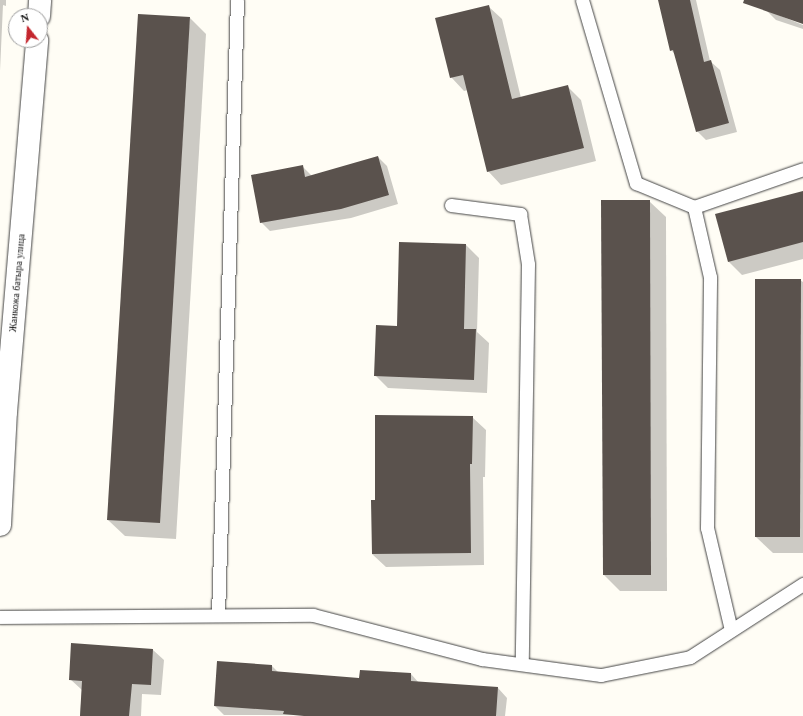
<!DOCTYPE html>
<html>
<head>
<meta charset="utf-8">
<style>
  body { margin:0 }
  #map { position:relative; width:803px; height:716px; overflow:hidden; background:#fffdf5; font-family:Georgia,serif }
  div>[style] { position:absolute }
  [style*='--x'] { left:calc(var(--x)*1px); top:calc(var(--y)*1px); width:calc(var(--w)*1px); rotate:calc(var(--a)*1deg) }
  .shadow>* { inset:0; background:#0003 }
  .building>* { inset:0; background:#5a524d }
  .roads { filter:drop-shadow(0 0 1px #444) drop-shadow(0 0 1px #444) }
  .service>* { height:13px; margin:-6.5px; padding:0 6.5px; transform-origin:6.5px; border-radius:6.5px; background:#fff }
  .tertiary>* { height:22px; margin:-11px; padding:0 11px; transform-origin:11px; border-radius:11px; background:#fff }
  span { translate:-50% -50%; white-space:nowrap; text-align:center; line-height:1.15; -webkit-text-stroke:4px #fff; paint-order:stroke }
  .street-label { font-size:10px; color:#111 }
  .north { position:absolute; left:8px; top:8px; width:40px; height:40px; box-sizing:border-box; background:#fff; border:1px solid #a0a0a0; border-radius:50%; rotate:343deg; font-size:11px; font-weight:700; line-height:16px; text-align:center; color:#111 }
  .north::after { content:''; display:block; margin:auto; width:14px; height:18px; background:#c4262e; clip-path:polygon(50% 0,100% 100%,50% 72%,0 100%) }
</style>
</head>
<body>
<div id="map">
  <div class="shadow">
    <i style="clip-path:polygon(0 0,6px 0,6px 6px,3px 5px,0 71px)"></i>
    <i style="clip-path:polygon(659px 0,696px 0,710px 61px,720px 70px,737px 132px,706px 140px,697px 131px,676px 55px,671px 50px)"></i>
    <i style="clip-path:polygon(771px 0,803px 0,803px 23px,776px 14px,803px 25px,803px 29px,776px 20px,767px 11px)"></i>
    <i style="clip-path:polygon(488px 6px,502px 19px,521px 98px,568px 87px,581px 100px,596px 161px,501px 185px,488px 171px,468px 90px,464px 91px,451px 77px)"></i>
    <i style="clip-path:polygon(190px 18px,206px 34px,176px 539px,125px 536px,108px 520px)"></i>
    <i style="clip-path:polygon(378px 157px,387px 166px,398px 204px,351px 218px,270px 231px,261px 222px,302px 166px,312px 176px)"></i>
    <i style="clip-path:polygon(803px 192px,803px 259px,742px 275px,729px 262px,716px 215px)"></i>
    <i style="clip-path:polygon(649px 201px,666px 217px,667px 591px,620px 591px,604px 575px)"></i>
    <i style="clip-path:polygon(466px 245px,479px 258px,477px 332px,489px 343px,487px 393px,388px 388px,375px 375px,398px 327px)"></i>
    <i style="clip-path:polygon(800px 280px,803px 282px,803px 553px,773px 553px,756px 537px)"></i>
    <i style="clip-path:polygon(472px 417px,486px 430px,485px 477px,483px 477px,484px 565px,386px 567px,372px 554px,376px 501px)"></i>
    <i style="clip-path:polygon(153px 650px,164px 660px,161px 695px,142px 694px,141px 716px,80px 716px,82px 690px,70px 679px)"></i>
    <i style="clip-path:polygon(218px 662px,272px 666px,278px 672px,360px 679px,411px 674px,419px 683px,498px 688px,507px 698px,505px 716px,224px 715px,215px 706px)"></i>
  </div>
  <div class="building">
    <i style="clip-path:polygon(658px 0,690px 0,704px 62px,711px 60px,729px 123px,696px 132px,673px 50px,670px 51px)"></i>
    <i style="clip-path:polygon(744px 0,803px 0,803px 24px,743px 3px)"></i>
    <i style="clip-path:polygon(489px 5px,512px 99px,568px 85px,584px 148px,487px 172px,463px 75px,450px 78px,435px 18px)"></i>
    <i style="clip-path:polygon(138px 14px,190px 17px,160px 523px,107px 520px)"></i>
    <i style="clip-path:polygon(378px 156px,389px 195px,341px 209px,260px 223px,251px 175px,303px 165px,305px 177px)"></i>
    <i style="clip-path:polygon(803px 191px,803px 242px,728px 262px,715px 214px)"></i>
    <i style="clip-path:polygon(601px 200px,650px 200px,651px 575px,603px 575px)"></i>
    <i style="clip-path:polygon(399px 242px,466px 244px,464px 329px,476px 329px,474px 380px,374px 376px,376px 325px,397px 326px)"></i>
    <i style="clip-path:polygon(755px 279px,801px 279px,800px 537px,755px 537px)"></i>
    <i style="clip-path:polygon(375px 415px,473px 416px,472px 464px,470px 464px,471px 553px,372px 554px,371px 500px,375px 500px)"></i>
    <i style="clip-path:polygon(71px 643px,153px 649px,151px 685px,132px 684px,129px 716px,80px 716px,82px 681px,69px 680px)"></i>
    <i style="clip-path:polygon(217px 661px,272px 665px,272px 671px,359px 678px,360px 670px,411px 673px,411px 681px,498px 687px,496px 716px,304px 716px,283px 714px,284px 711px,214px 706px)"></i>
  </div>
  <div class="roads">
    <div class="service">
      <i style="--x:582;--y:0;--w:191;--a:73.6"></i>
      <i style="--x:636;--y:183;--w:63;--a:22.5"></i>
      <i style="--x:451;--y:205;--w:70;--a:7.4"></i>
      <i style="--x:520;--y:214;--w:51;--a:80.9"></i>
      <i style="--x:528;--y:264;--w:400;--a:90.9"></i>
      <i style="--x:218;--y:615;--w:615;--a:-88.23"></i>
      <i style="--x:0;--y:617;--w:313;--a:-0.4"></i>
      <i style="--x:313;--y:615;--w:175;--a:14.6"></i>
      <i style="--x:482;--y:659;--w:120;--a:7.7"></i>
      <i style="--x:601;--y:675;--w:91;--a:-11.4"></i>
      <i style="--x:690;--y:657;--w:135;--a:-32.9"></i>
      <i style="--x:731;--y:630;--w:105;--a:-103.2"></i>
      <i style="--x:707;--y:528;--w:251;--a:-89.3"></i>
      <i style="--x:710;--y:277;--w:72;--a:-102.9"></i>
      <i style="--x:694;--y:207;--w:115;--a:-19.2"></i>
    </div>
    <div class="tertiary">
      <i style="--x:39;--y:16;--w:16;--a:-86"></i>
      <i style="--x:0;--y:525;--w:113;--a:-87"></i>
      <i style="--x:6;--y:412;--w:373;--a:-85.2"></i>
    </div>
  </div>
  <div class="street-label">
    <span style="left:17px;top:283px;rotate:-85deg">Жанкожа батыра улица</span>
  </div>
  <div class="north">N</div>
</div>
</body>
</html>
